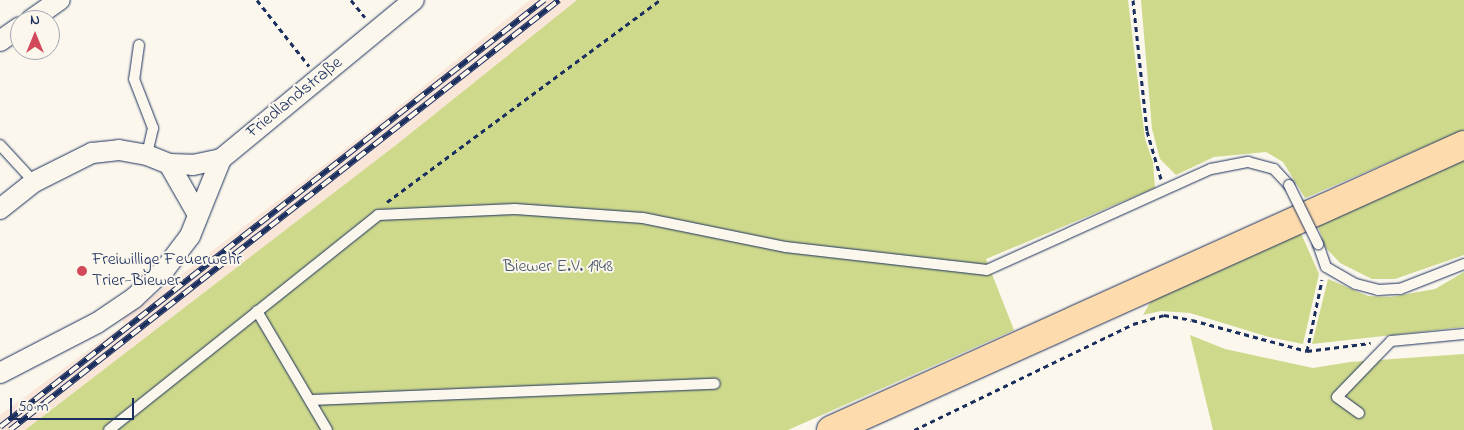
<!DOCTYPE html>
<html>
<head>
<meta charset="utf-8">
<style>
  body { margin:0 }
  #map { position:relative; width:1464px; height:430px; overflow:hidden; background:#fbf7ec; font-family:"Indie Flower",sans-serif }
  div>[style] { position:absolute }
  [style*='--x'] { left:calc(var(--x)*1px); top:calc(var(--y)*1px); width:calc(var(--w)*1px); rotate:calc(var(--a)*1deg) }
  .built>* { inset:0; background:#fae6d9 }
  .green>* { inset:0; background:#ced98c }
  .path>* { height:3px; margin-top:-1.5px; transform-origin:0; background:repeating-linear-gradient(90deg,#1b2f5e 0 5px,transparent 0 9px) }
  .roads { filter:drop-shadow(0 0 1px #1b2f5e) drop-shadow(0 0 1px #1b2f5e) }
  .lane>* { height:10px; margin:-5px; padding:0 5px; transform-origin:5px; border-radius:5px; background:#fbf7ec }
  .street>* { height:20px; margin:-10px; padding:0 10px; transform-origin:10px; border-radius:10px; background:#fbf7ec }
  .primary>* { height:28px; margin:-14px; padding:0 14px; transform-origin:14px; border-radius:14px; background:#fddbac }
  .rail>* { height:5.5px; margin-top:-2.75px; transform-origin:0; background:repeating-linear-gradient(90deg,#fbf7ec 0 11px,#1b2f5e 0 22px); box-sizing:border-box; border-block:1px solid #1b2f5e }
  .bridges { filter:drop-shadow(0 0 1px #1b2f5e) drop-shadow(0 0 1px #1b2f5e) }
  .lane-bridge>* { height:10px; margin:-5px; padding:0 5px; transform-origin:5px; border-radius:5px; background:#fbf7ec }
  .dots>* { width:14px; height:14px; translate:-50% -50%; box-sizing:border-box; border:2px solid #fbf7ec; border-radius:50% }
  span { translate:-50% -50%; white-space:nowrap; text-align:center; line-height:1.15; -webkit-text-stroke:4px #fbf7ec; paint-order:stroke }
  .street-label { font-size:18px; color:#1b2f5e }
  .poi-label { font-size:18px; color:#1b2f5e }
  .left { translate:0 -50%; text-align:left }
  .park-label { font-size:18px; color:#485a6a }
  .north { position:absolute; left:10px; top:10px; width:50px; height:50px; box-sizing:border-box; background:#fbf7ec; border:1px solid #a1a7b3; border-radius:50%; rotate:0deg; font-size:14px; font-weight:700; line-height:20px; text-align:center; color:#1b2f5e }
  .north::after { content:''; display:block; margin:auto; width:18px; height:22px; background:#d1495b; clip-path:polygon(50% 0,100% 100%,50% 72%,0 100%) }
  .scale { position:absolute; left:10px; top:398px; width:124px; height:22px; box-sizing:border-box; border:2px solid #1b2f5e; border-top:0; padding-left:6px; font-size:15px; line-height:18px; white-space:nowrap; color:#1b2f5e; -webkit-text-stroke:4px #fbf7ec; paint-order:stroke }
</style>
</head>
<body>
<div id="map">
  <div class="built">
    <i style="clip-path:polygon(530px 0,577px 0,396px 145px,25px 430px,0 430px,0 415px,124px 324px,122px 320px,376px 125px)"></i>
  </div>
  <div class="green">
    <i style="clip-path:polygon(577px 0,1128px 0,1145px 139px,1153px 162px,1155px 188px,986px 259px,1014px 330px,788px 430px,25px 430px,396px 145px)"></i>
    <i style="clip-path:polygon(1141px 0,1464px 0,1464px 130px,1305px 198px,1283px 162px,1266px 152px,1214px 157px,1176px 175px,1160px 159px,1152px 129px)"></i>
    <i style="clip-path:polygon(1464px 160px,1464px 255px,1395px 279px,1372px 279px,1340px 263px,1326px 248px,1317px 224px)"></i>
    <i style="clip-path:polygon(1300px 231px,1319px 274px,1303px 344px,1269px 337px,1190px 313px,1161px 311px,1143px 315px,1152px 299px)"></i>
    <i style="clip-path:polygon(1464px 272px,1464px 327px,1312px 344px,1328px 279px,1368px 296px,1390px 297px,1435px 289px)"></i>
    <i style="clip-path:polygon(1190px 335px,1225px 349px,1313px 368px,1350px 362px,1464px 354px,1464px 430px,1213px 430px)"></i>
  </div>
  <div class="path">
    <i style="--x:257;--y:0;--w:84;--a:51.8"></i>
    <i style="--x:351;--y:0;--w:22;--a:51"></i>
    <i style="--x:1133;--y:0;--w:132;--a:83.9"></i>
    <i style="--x:1147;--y:131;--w:50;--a:73.7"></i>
    <i style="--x:387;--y:202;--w:340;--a:-36.5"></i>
    <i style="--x:1307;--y:351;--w:73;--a:-78.1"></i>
    <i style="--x:914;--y:430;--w:243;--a:-25.8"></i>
    <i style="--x:1133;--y:324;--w:32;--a:-16"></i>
    <i style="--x:1164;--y:315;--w:28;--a:10"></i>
    <i style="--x:1192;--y:320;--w:119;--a:15.1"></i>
    <i style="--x:1307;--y:351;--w:64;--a:-7.1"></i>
  </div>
  <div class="roads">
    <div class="lane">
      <i style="--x:139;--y:45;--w:34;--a:98"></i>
      <i style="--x:134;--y:79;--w:53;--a:68.8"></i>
      <i style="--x:153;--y:128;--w:28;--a:103"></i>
      <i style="--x:0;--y:145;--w:50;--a:47.4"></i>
      <i style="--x:1318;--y:244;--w:24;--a:71"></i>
      <i style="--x:1326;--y:267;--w:34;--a:30"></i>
      <i style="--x:1356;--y:284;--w:23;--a:15"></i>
      <i style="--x:1378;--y:290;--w:22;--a:-3"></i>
      <i style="--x:1400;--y:289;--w:69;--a:-21.3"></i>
      <i style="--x:257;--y:311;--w:138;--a:59.5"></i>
      <i style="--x:310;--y:400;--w:405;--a:-2.3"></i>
      <i style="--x:1359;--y:413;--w:27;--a:-144"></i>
      <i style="--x:1337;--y:397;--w:78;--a:-46"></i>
      <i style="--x:1391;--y:341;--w:73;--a:-5.5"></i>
      <i style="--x:109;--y:430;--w:344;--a:-38.6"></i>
      <i style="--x:378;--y:215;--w:137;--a:-2.5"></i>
      <i style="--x:515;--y:209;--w:128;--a:4"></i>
      <i style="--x:643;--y:218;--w:146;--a:11.5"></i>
      <i style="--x:786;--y:247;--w:202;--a:6.5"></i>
      <i style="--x:987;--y:270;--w:246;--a:-24.3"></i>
      <i style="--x:1211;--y:169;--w:38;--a:-11"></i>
      <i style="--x:1248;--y:162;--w:27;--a:15"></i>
      <i style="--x:1274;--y:169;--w:22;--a:47"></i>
    </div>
    <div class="street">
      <i style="--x:31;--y:20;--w:35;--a:-35"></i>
      <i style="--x:0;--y:41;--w:24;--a:-35"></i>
      <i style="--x:169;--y:164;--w:56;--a:60.3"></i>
      <i style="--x:0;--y:209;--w:43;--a:-38.5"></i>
      <i style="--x:34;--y:182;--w:65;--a:-26.6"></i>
      <i style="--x:92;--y:153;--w:27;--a:-6"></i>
      <i style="--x:119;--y:150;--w:28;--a:10"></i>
      <i style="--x:147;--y:155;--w:24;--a:22"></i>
      <i style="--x:169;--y:164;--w:24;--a:2"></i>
      <i style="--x:193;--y:165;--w:29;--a:-12"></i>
      <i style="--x:0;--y:373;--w:109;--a:-27.3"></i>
      <i style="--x:97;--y:323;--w:45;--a:-34"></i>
      <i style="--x:134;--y:298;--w:42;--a:-43.1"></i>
      <i style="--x:165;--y:269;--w:41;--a:-52.9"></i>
      <i style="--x:190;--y:236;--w:83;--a:-68.1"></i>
      <i style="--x:221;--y:159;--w:250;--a:-39.5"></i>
    </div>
    <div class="primary">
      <i style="--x:831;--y:430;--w:694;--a:-24.24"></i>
    </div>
  </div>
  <div class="rail">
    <i style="--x:0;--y:427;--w:692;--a:-38.13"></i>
    <i style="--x:10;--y:430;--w:697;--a:-38.07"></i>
  </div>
  <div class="bridges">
    <div class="lane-bridge">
      <i style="--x:1289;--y:185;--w:66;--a:63.8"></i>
    </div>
  </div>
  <div class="dots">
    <i style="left:82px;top:271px;background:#d1495b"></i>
  </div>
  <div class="street-label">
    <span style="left:295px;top:98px;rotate:-39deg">Friedlandstraße</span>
  </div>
  <div class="poi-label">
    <span class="left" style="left:92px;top:271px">Freiwillige Feuerwehr<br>Trier-Biewer</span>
  </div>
  <div class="park-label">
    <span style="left:558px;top:267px">Biewer E.V. 1948</span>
  </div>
  <div class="north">N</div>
  <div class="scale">50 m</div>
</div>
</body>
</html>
